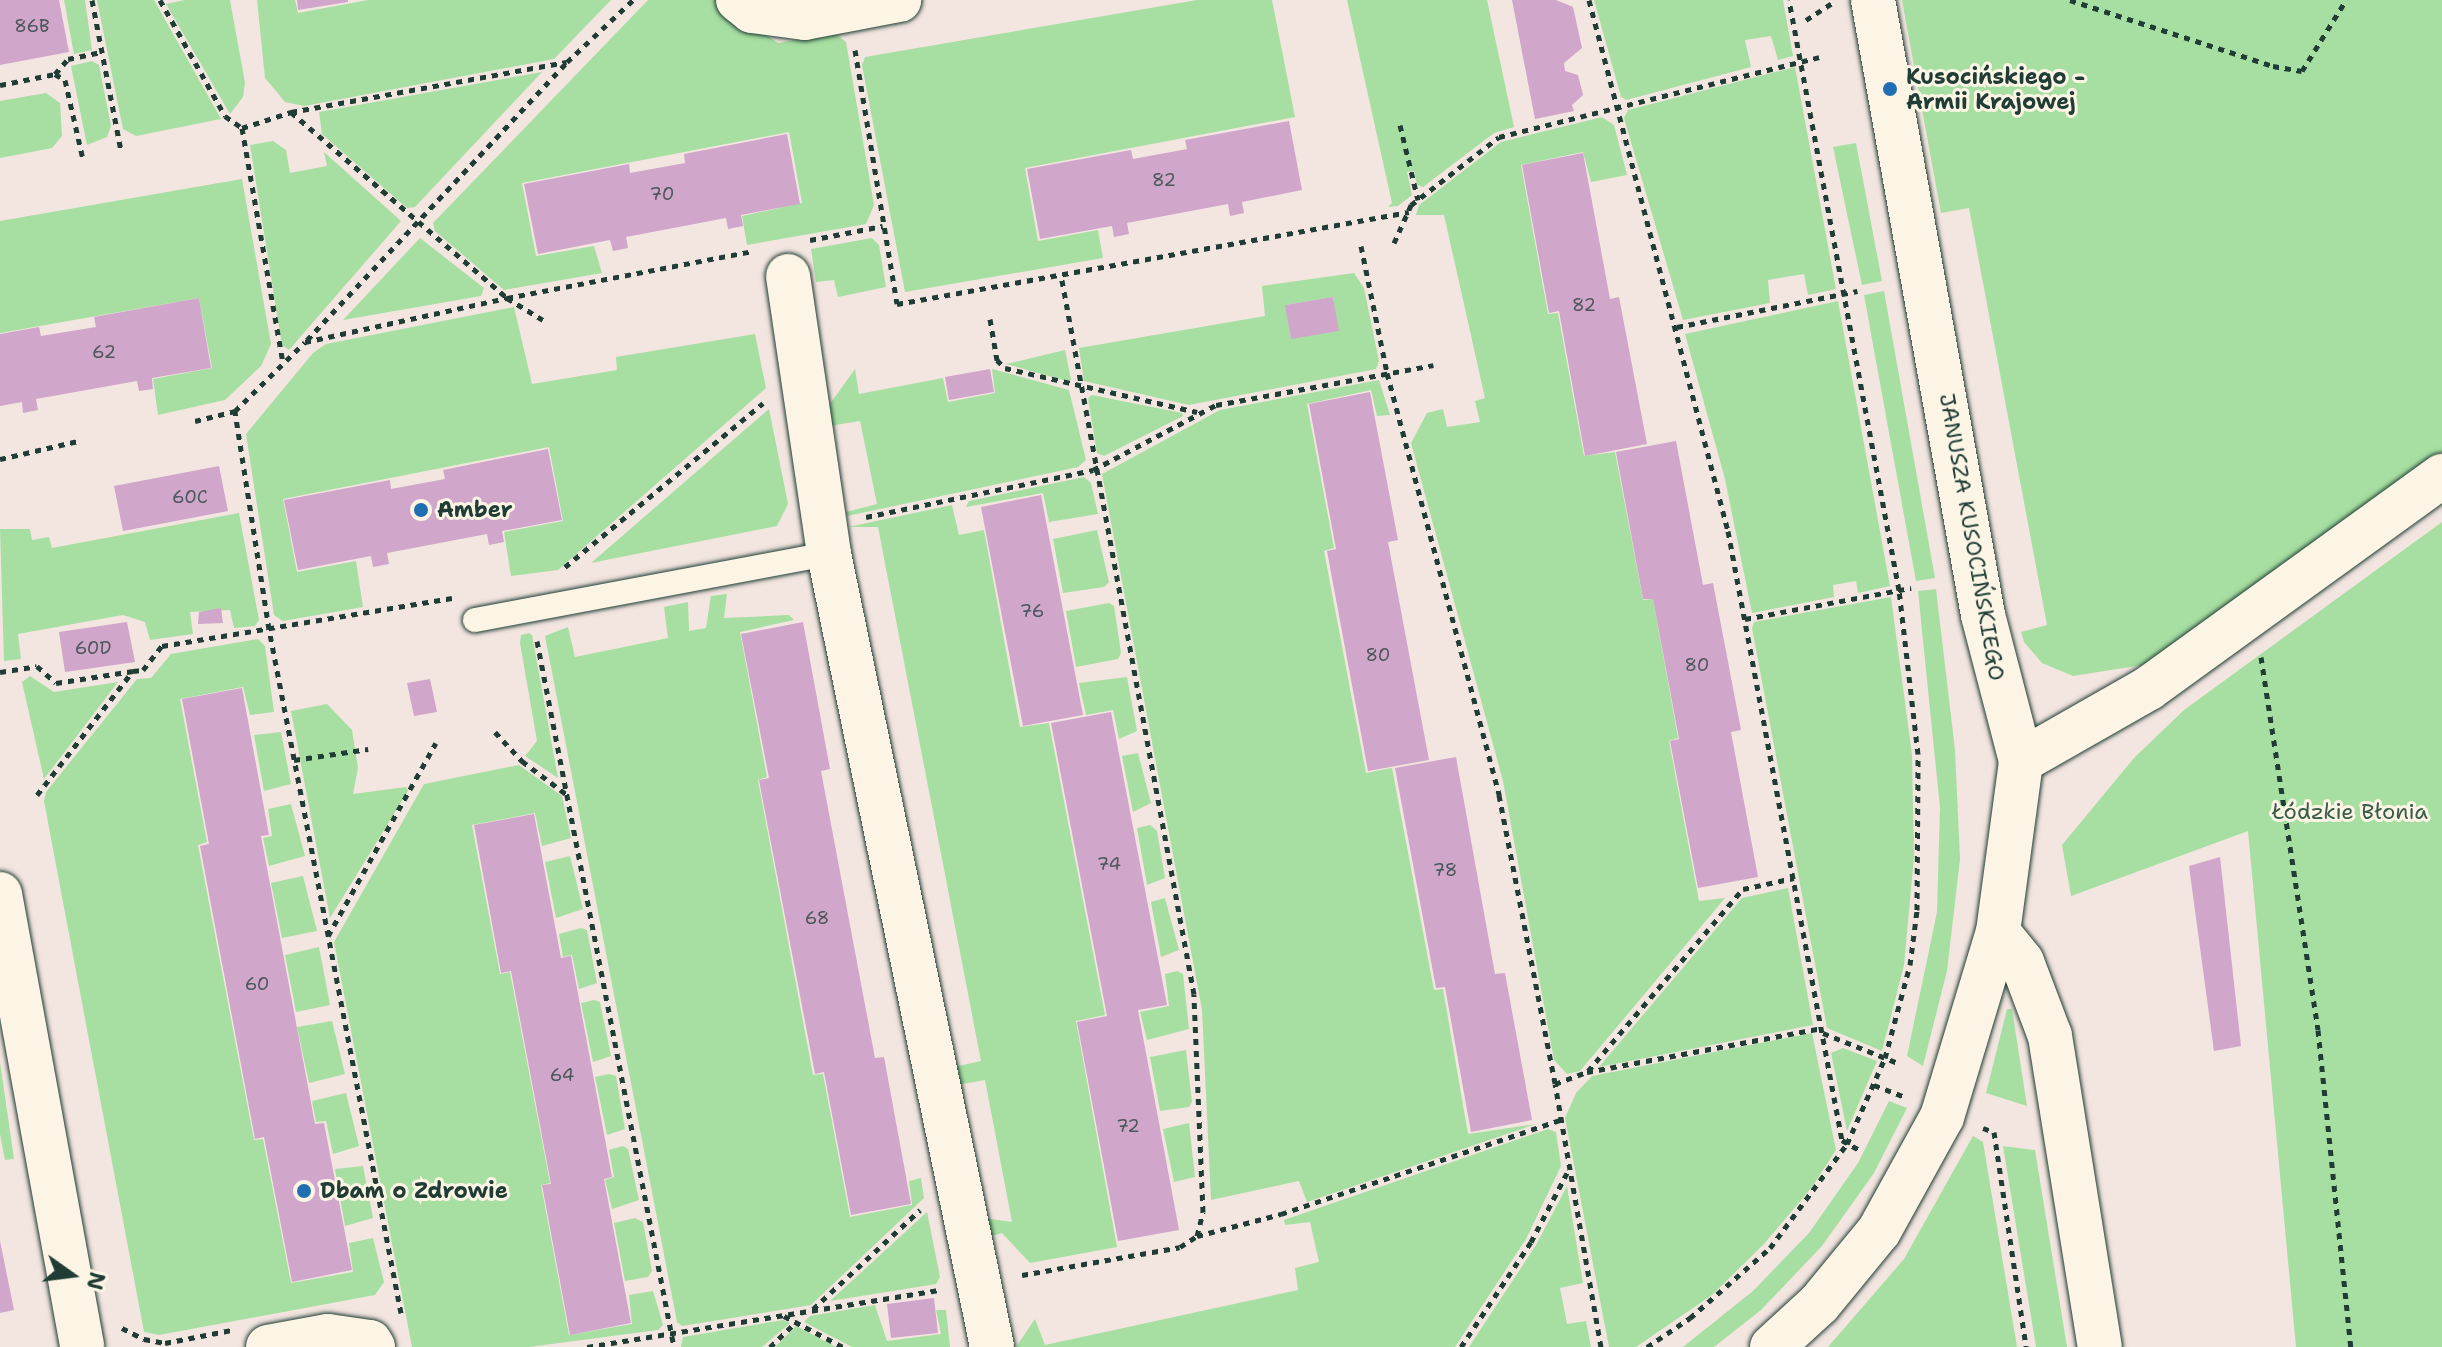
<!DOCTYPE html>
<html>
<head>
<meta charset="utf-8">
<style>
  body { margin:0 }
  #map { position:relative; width:2442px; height:1347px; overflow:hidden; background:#f3e5e0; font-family:"Shantell Sans",sans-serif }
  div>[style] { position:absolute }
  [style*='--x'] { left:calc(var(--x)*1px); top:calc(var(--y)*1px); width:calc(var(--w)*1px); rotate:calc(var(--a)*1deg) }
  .green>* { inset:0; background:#a7dfa2 }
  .building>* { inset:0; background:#d0a6cb }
  .path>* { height:5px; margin-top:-2.5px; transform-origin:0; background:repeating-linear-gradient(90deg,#1f3d34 0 6px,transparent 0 12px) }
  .roads { filter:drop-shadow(0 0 2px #1f3d34) drop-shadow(0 0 2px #1f3d34) }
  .lane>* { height:24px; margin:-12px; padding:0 12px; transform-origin:12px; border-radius:12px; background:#fcf5e5 }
  .street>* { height:44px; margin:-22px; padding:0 22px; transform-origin:22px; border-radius:22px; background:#fcf5e5 }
  .secondary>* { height:44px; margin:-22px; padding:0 22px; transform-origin:22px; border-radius:22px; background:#fcf5e5 }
  .dots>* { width:22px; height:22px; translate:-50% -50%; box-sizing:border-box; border:4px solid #fcf5e5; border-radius:50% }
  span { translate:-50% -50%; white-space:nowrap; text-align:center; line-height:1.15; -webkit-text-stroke:6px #fcf5e5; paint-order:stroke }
  .number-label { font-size:18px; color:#4b575a }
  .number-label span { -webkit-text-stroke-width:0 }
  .poi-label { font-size:22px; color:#1f3d34; font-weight:700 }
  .left { translate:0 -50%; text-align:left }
  .street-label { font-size:22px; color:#1f3d34 }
  .park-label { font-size:22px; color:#3a5d4a }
  .north { position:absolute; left:32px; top:1235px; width:80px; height:80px; -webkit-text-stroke:6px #fcf5e5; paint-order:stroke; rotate:104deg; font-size:22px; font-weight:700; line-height:32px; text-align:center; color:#1f3d34 }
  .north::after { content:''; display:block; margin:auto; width:28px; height:36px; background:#1f3d34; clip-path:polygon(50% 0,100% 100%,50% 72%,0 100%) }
</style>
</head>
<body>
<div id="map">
  <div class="green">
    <i style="clip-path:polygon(64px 0,85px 0,92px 50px,74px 54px)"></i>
    <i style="clip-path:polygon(97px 0,154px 0,221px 119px,136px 136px,123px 129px)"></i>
    <i style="clip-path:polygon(185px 0,230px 0,245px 83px,243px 97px,230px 114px,166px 4px)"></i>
    <i style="clip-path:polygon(257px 0,295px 0,298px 13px,368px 0,611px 0,554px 59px,304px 106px,285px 102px,265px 78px)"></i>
    <i style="clip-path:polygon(648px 0,716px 0,778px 43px,835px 33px,846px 42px,874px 205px,866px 224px,747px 245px,742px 216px,802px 203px,789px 132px,522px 183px,536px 256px,594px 246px,602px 273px,504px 290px,435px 231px,433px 223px)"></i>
    <i style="clip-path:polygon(1197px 0,1272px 0,1295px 117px,1025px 168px,1038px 241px,1098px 230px,1103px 258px,905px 292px,862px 65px,865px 57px)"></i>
    <i style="clip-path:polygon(1347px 0,1487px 0,1514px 127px,1494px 133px,1423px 187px,1417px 185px,1414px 171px,1407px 172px,1412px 195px,1398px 206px,1388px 207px,1392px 203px)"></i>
    <i style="clip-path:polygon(1594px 0,1783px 0,1793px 56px,1778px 60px,1771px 36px,1745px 40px,1751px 67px,1626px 100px,1621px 97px)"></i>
    <i style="clip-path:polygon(1902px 0,2442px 0,2442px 452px,2149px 664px,2073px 676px,2042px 663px,2024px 642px,2021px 632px,2047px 625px,1969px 208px,1941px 213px)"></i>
    <i style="clip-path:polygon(92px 61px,99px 65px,111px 126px,107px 137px,87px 145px,71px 66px)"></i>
    <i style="clip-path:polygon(1795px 67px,1836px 289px,1808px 295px,1804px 274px,1768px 280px,1770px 303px,1683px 320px,1624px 118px,1628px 110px)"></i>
    <i style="clip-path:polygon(542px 72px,415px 207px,407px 208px,322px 134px,319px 112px)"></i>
    <i style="clip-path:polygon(46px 93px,60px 103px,62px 136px,52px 148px,0 158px,0 101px)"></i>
    <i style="clip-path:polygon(1602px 117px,1614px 125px,1627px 175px,1591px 182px,1583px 152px,1521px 165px,1548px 314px,1558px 313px,1584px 456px,1615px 452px,1643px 600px,1653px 599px,1678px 738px,1669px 741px,1699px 901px,1725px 898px,1580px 1071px,1567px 1074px,1554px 1060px,1503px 781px,1411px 443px,1427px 413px,1443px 409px,1447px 427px,1480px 422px,1475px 401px,1485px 398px,1444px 215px,1416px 215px,1419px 205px,1501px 142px)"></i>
    <i style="clip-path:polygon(273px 141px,286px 150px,290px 173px,327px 166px,324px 152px,401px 221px,289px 350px,282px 345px,250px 145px)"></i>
    <i style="clip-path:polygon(1856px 143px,1882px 281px,1862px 285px,1833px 147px)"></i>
    <i style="clip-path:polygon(242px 179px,271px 344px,261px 366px,225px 400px,158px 415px,153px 379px,212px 368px,199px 298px,0 333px,0 221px)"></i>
    <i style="clip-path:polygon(420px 238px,484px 288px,481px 296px,343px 320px)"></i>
    <i style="clip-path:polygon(872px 238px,879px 245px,886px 287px,838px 297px,834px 280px,816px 282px,811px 249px)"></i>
    <i style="clip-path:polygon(evenodd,1354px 273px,1364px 288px,1379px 361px,1376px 369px,1189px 405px,1084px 381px,1079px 348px,1265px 316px,1262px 286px,1354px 273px,1333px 297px,1338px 331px,1291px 338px,1286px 305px,1333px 297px)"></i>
    <i style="clip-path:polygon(1884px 291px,1935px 578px,1916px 581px,1864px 295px)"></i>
    <i style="clip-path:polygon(1838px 301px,1890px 586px,1858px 593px,1856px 581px,1833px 585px,1834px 597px,1752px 613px,1725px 479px,1685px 334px)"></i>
    <i style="clip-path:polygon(514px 307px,532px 384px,617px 370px,616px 357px,755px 334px,766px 388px,558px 570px,511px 576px,504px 532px,563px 521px,549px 447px,283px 499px,297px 572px,356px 561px,363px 607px,283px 621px,274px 615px,246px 434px,313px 353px,326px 344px)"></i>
    <i style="clip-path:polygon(1065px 350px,1071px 380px,1067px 381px,1006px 364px)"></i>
    <i style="clip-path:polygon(855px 369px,859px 394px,943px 378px,948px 402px,995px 393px,992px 369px,1069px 390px,1086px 460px,1078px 467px,847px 516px,846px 512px,877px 504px,860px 421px,829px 426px,827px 408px)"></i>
    <i style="clip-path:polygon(1379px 380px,1390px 415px,1377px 416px,1371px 390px,1307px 404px,1334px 548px,1324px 551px,1366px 773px,1392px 768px,1434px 990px,1443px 989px,1468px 1134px,1536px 1124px,1307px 1202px,1299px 1181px,1211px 1200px,1202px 1010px,1102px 474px,1220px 410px)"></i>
    <i style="clip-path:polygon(1092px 395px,1182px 413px,1183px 416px,1104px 456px,1097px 453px,1088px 398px)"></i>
    <i style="clip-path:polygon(769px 409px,788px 504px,777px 526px,591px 563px)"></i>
    <i style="clip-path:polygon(1084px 477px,1091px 483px,1098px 514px,1049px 522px,1043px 493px,966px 507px,969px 501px)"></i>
    <i style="clip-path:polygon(952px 505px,959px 535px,984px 530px,1020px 727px,1049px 723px,1105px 1015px,1076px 1021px,1117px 1247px,1030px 1263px,1002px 1233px,988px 1237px,984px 1218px,1012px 1222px,985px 1080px,957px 1085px,954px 1067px,981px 1061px,878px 527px,848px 527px)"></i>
    <i style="clip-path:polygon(239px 513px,259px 620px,255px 626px,234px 628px,230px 610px,190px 612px,193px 634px,150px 640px,145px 622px,123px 615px,18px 634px,21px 659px,4px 661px,0 529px,30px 529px,32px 540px,49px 537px,52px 548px)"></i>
    <i style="clip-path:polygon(2442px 522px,2442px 1347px,2296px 1347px,2248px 831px,2071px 896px,2062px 845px,2134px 758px,2184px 710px)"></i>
    <i style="clip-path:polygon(1097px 530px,1109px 582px,1104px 587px,1063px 593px,1053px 539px)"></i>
    <i style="clip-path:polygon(1936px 589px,1955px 750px,1960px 859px,1947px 971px,1923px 1066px,1907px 1056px,1937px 912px,1940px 808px,1918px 591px)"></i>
    <i style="clip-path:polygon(727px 594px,724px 618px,789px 615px,794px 620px,740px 632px,767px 777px,758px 780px,813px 1075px,823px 1074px,850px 1217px,912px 1205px,909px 1181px,921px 1178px,924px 1198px,811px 1305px,682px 1326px,677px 1322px,545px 636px,568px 627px,575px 657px,668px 638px,664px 607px,688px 602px,689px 631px,706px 628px,711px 596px)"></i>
    <i style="clip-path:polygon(1891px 597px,1912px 755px,1914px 857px,1904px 965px,1882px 1051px,1827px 1028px,1752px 628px,1754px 622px)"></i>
    <i style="clip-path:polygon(1109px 603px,1114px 606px,1121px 653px,1118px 659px,1076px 667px,1066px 611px)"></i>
    <i style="clip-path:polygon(529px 633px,532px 635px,558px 778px,525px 756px,537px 741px,520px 643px,521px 635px)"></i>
    <i style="clip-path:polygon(258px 639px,265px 646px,274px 712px,250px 715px,243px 687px,180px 699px,207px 842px,198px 845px,254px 1140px,263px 1139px,291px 1283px,353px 1272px,349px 1243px,373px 1238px,384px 1282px,375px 1295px,159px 1335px,144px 1332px,44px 801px,46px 792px,137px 679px,151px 678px,171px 654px)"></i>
    <i style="clip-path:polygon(30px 676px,54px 692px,118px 682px,44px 779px,22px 682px)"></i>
    <i style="clip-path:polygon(1127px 677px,1137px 731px,1119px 739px,1113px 710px,1086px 715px,1079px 683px)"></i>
    <i style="clip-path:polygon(327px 704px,352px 730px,358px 768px,353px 794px,406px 787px,408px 791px,330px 918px,291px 711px)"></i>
    <i style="clip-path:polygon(281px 732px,291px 784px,264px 791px,254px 735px)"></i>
    <i style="clip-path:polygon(1138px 753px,1151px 803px,1133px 812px,1122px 756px)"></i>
    <i style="clip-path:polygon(519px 765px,562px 796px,571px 838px,542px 846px,535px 813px,472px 825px,500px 974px,510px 972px,550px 1183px,541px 1185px,569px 1335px,632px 1324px,629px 1295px,653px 1291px,663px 1325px,658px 1330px,529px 1347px,412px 1347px,334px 942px,424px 784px)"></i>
    <i style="clip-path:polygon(291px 804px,305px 856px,269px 866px,263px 838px,272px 836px,268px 809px)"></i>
    <i style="clip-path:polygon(1150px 825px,1157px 831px,1165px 878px,1147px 885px,1137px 828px)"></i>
    <i style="clip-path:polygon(570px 856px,583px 909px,556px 918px,545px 862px)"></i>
    <i style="clip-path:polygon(303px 876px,317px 931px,282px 938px,271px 883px)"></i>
    <i style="clip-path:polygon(1788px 888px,1813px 1025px,1599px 1067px,1742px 898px)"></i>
    <i style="clip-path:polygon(1165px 898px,1179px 950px,1161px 957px,1151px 902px)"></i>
    <i style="clip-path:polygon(581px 928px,587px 930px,597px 983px,579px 989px,572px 955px,563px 957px,559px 934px)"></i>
    <i style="clip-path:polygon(319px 947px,330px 1005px,296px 1012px,285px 955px)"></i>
    <i style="clip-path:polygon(1177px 971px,1183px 974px,1189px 1029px,1147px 1040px,1140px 1012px,1169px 1006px,1165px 974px)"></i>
    <i style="clip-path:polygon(594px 1000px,600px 1002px,611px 1056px,593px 1062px,581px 1003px)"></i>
    <i style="clip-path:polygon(2007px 1009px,2012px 1009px,2027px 1106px,1986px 1093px)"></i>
    <i style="clip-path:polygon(332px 1021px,345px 1074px,309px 1083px,297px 1027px)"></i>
    <i style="clip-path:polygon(1812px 1033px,1836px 1150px,1812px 1187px,1764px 1244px,1712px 1295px,1636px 1347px,1609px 1347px,1565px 1118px,1576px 1093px,1592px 1076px)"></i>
    <i style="clip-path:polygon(1843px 1048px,1877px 1061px,1847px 1131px,1831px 1053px)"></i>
    <i style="clip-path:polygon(1186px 1050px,1192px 1102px,1189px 1107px,1160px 1111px,1150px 1057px)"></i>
    <i style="clip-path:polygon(0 1062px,14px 1159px,5px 1160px,0 1134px)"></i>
    <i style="clip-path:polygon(609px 1074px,616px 1076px,625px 1129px,607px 1135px,595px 1077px)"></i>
    <i style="clip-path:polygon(346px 1093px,359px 1146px,333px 1154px,326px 1121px,316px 1122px,312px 1101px)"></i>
    <i style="clip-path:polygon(1889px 1101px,1907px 1108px,1874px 1173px,1822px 1246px,1761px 1310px,1714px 1347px,1683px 1347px,1753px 1291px,1809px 1233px,1858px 1163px)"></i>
    <i style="clip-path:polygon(1189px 1123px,1195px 1177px,1174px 1182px,1163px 1129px)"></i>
    <i style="clip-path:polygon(1548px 1129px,1556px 1132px,1561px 1166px,1526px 1239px,1455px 1347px,1016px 1347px,1035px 1319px,1045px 1345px,1298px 1290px,1295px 1268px,1319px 1262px,1310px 1222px,1285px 1225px,1284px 1220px)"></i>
    <i style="clip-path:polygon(1973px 1136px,1983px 1142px,2017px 1347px,1828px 1347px,1904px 1259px)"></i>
    <i style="clip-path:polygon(623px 1146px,628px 1149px,639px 1200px,612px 1209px,605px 1180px,614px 1177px,609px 1150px)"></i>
    <i style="clip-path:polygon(2003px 1146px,2035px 1150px,2067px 1347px,2036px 1347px)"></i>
    <i style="clip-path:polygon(363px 1166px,373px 1218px,345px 1226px,335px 1169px)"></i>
    <i style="clip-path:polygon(1567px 1186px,1583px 1283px,1560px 1288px,1567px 1324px,1586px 1321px,1591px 1347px,1469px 1347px,1536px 1245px)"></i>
    <i style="clip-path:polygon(927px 1212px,940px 1277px,936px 1284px,830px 1301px)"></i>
    <i style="clip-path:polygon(635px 1218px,643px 1222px,652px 1271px,648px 1277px,625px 1281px,614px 1223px)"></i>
    <i style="clip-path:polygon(875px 1305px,887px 1341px,941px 1334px,936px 1310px,946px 1310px,950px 1347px,852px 1347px,804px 1322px,810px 1316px)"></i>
    <i style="clip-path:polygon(783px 1320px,790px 1323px,762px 1347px,681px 1347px,683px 1337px)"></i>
    <i style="clip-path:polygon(796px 1326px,800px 1328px,836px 1347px,775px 1347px)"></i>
  </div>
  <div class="building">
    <i style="clip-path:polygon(0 0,59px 0,69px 52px,0 65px)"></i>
    <i style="clip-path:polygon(297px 0,348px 0,348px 2px,298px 10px)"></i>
    <i style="clip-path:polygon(1512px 0,1556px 0,1573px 7px,1582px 48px,1564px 63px,1565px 71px,1578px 75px,1583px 95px,1572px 105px,1574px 111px,1535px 119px)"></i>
    <i style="clip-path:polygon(1289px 121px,1302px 190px,1242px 202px,1244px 213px,1230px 216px,1228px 204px,1127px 223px,1129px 234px,1114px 237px,1112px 226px,1040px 239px,1027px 169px,1131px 150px,1133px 159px,1187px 149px,1185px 140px)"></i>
    <i style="clip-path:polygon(787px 134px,800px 204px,741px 215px,743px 226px,728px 229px,726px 218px,626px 237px,628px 248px,613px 251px,610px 240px,538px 254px,524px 184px,629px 164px,630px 173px,685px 163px,684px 154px)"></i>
    <i style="clip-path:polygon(1583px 153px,1610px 299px,1619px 297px,1647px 444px,1585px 456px,1559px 311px,1549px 313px,1522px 165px)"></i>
    <i style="clip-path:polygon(1333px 297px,1339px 331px,1291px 339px,1285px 305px)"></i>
    <i style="clip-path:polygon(199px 298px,211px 368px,152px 378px,153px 389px,139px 391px,137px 381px,36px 399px,38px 410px,23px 413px,22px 402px,0 406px,0 334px,39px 327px,41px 336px,96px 327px,94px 317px)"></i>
    <i style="clip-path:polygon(990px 369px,994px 392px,949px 400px,945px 377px)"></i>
    <i style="clip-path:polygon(1370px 392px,1398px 540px,1388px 542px,1429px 760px,1368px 771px,1327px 551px,1336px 549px,1309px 404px)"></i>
    <i style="clip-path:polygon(1676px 441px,1703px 585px,1713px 583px,1741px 730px,1731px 732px,1758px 877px,1698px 888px,1670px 741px,1679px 739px,1653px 599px,1643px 599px,1616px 452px)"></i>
    <i style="clip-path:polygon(548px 449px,562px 520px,502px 531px,504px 542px,489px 545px,487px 534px,387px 553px,389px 564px,373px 567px,371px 556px,298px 570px,284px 500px,390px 480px,391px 489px,445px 479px,443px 470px)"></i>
    <i style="clip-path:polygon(219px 466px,228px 511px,123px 531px,114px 486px)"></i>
    <i style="clip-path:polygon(1041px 495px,1083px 715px,1023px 726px,981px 507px)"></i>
    <i style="clip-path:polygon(221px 608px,223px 623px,198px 624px,199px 612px)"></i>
    <i style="clip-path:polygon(127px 622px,135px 662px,65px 672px,59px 632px)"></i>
    <i style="clip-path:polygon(803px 622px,830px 769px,821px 771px,875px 1058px,884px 1057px,911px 1204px,851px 1215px,824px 1072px,815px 1074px,759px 780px,769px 778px,741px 634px)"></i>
    <i style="clip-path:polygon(430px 679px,437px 712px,414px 716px,407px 683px)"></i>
    <i style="clip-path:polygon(242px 688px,269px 835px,261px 836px,315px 1124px,324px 1123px,352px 1270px,292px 1282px,264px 1137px,255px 1139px,200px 846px,209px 844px,182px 699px)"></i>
    <i style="clip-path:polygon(1111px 712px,1167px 1005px,1138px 1010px,1179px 1230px,1118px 1241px,1077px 1022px,1107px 1016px,1051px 723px)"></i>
    <i style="clip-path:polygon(1456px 757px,1495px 974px,1505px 973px,1532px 1120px,1471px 1132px,1445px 987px,1436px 988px,1395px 768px)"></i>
    <i style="clip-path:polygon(534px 814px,561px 958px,571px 956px,612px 1177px,604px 1179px,631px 1323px,570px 1335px,542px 1185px,551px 1184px,511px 971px,501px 973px,474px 825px)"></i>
    <i style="clip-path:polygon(2220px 857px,2241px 1046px,2214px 1051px,2189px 866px)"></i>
    <i style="clip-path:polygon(0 1241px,14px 1310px,0 1313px)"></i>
    <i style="clip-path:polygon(934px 1298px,938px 1333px,891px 1338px,887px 1304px)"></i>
  </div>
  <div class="path">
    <i style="--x:92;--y:0;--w:154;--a:79.1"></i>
    <i style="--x:160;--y:0;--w:133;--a:60.7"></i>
    <i style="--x:225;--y:116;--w:21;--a:35"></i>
    <i style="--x:242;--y:128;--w:238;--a:80.1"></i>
    <i style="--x:1589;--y:0;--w:549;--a:75.33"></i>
    <i style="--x:1728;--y:531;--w:620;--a:79.4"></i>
    <i style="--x:1842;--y:1140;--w:20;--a:30"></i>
    <i style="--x:2070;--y:0;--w:213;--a:18"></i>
    <i style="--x:2273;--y:66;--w:29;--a:10"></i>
    <i style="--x:2302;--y:71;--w:84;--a:-58.2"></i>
    <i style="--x:1806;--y:20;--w:31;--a:-33"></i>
    <i style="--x:855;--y:50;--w:257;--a:80.6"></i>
    <i style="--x:897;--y:304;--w:520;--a:-10.19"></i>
    <i style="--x:55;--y:74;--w:20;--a:-49"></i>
    <i style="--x:68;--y:59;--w:35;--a:-12"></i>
    <i style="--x:0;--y:85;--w:56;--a:-11.3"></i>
    <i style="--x:55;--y:74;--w:12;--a:31"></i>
    <i style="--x:65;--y:80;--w:81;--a:77.2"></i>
    <i style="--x:291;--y:112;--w:285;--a:40.7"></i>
    <i style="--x:507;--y:298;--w:250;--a:-10.8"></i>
    <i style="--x:1400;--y:125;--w:77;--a:76.5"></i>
    <i style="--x:242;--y:128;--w:52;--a:-18.1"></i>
    <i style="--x:291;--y:112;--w:280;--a:-10.3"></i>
    <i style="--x:810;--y:240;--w:74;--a:-10.9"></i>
    <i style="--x:1394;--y:243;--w:42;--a:-65.9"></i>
    <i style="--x:1411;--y:205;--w:111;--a:-37.7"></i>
    <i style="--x:1499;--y:137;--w:330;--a:-14"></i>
    <i style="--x:1361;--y:246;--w:130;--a:78.4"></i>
    <i style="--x:1387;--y:373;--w:437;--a:75.1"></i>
    <i style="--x:1499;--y:795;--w:294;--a:79"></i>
    <i style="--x:990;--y:319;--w:42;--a:80.3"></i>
    <i style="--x:997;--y:360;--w:11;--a:45"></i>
    <i style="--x:1005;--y:368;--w:197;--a:12.9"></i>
    <i style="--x:1677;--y:327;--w:184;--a:-11.3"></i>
    <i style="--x:307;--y:340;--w:381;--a:-46.9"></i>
    <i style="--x:567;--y:62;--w:91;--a:-43.2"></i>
    <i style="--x:195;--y:421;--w:41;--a:-14"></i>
    <i style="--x:0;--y:459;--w:80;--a:-13"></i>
    <i style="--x:866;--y:517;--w:232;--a:-11.7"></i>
    <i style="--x:1093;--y:470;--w:139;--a:-27.9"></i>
    <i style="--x:1216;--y:405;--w:221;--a:-10.4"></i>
    <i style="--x:565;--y:567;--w:257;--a:-39.6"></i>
    <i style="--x:1745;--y:619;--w:169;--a:-10.6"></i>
    <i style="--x:537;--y:641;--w:719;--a:79.02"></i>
    <i style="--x:2261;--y:657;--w:377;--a:81.3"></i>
    <i style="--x:2318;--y:1030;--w:319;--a:84.1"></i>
    <i style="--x:0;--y:672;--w:37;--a:-9"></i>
    <i style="--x:37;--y:666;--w:25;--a:42"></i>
    <i style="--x:56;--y:683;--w:78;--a:-8.9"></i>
    <i style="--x:133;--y:671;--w:10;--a:-6"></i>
    <i style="--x:143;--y:670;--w:31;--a:-52"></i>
    <i style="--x:162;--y:646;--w:294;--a:-9.4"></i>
    <i style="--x:495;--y:732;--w:40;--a:47"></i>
    <i style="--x:522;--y:761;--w:55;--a:36.9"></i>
    <i style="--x:294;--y:760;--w:75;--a:-8.5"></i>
    <i style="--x:37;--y:795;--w:155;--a:-52.3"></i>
    <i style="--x:328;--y:936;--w:221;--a:-60.8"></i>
    <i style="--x:1823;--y:1033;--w:81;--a:21.8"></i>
    <i style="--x:1588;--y:1071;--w:239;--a:-49.6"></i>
    <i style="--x:1743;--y:889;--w:52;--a:-12.2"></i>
    <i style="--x:1874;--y:1085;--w:31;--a:21"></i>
    <i style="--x:1983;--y:1128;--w:12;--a:20"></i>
    <i style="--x:1994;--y:1132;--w:217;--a:81.5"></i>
    <i style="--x:1197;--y:1236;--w:87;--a:-14.7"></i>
    <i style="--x:1281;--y:1214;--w:294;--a:-18.6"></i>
    <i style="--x:1022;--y:1275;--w:160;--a:-10"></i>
    <i style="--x:1180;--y:1247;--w:20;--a:-33"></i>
    <i style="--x:1197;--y:1236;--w:25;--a:-76"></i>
    <i style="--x:1203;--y:1212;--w:218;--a:-92.4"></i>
    <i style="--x:1194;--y:994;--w:731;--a:-100.48"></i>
    <i style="--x:813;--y:1309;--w:146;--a:-42.8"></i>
    <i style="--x:401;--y:1313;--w:697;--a:-100.92"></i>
    <i style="--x:269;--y:629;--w:221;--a:-98.9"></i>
    <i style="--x:235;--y:411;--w:98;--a:-44.6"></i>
    <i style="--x:305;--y:342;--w:207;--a:-12.3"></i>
    <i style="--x:507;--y:298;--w:42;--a:31.4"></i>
    <i style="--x:784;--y:1316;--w:67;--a:27.7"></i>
    <i style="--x:122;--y:1328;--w:25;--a:27"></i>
    <i style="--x:144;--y:1339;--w:21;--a:11"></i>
    <i style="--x:165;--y:1343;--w:68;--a:-11"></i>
    <i style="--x:587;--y:1347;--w:355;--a:-9.2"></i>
    <i style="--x:770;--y:1347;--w:36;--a:-44"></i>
    <i style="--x:1461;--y:1347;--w:126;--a:-56.3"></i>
    <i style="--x:1531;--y:1242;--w:80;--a:-62.5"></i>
    <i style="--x:1601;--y:1347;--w:267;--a:-99.9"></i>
    <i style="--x:1555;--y:1084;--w:34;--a:-21"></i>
    <i style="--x:1587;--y:1072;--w:238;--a:-10.6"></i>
    <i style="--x:1647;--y:1347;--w:52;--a:-34"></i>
    <i style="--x:1690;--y:1318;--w:106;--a:-41.2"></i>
    <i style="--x:1770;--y:1248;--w:129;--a:-53.5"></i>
    <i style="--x:1847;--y:1144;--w:94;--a:-66.2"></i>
    <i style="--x:1885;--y:1058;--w:96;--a:-75"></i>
    <i style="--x:1910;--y:965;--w:55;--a:-82.7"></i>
    <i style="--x:1917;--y:910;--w:156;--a:-89.6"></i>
    <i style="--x:1918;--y:754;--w:165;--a:-96.6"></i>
    <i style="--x:1899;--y:590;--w:600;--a:-100.56"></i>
  </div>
  <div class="roads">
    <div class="lane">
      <i style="--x:475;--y:620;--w:360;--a:-10.6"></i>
    </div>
    <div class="street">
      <i style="--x:738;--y:0;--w:18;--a:38"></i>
      <i style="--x:752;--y:11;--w:53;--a:7.5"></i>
      <i style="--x:805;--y:18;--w:96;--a:-10.8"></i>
      <i style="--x:788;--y:276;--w:281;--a:81.6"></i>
      <i style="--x:829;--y:554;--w:810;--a:78.38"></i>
      <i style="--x:0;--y:894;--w:460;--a:79.7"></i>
      <i style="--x:268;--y:1347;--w:61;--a:-10.4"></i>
      <i style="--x:328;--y:1336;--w:42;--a:8.1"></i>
      <i style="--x:370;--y:1342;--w:6;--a:59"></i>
    </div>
    <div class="secondary">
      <i style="--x:2021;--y:761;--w:147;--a:-29.7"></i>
      <i style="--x:2149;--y:688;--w:362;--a:-35.9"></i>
      <i style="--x:1998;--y:932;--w:38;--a:51"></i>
      <i style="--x:2022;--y:962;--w:79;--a:69.3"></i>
      <i style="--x:2050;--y:1036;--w:315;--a:80.9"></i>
      <i style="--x:1772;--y:1347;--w:64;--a:-42.5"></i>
      <i style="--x:1819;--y:1304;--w:94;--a:-50.6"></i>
      <i style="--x:1879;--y:1231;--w:130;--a:-61.1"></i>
      <i style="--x:1942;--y:1117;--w:193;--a:-73.2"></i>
      <i style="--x:1998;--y:932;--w:173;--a:-82.3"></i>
      <i style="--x:2021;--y:761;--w:151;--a:-104.6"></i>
      <i style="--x:1983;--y:615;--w:625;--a:-100.14"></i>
    </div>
  </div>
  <div class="dots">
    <i style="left:1890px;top:89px;background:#1f6fb2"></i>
    <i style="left:421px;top:510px;background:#1f6fb2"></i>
    <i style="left:304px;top:1191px;background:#1f6fb2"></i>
  </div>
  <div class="number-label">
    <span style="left:32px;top:26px">86B</span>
    <span style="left:1164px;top:180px">82</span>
    <span style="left:662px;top:194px">70</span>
    <span style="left:1584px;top:305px">82</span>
    <span style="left:104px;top:352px">62</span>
    <span style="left:190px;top:497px">60C</span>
    <span style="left:1032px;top:611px">76</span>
    <span style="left:93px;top:648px">60D</span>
    <span style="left:1378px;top:655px">80</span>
    <span style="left:1697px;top:665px">80</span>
    <span style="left:1109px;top:864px">74</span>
    <span style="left:1445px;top:870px">78</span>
    <span style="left:817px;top:918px">68</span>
    <span style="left:257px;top:984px">60</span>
    <span style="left:562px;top:1075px">64</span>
    <span style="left:1128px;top:1126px">72</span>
  </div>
  <div class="poi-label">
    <span class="left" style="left:1906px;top:89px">Kusocińskiego -<br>Armii Krajowej</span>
    <span class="left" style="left:437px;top:510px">Amber</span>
    <span class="left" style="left:320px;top:1191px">Dbam o Zdrowie</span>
  </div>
  <div class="street-label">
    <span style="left:1972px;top:537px;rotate:80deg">JANUSZA KUSOCIŃSKIEGO</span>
  </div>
  <div class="park-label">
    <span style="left:2350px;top:812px">Łódzkie Błonia</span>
  </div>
  <div class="north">N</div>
</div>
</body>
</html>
